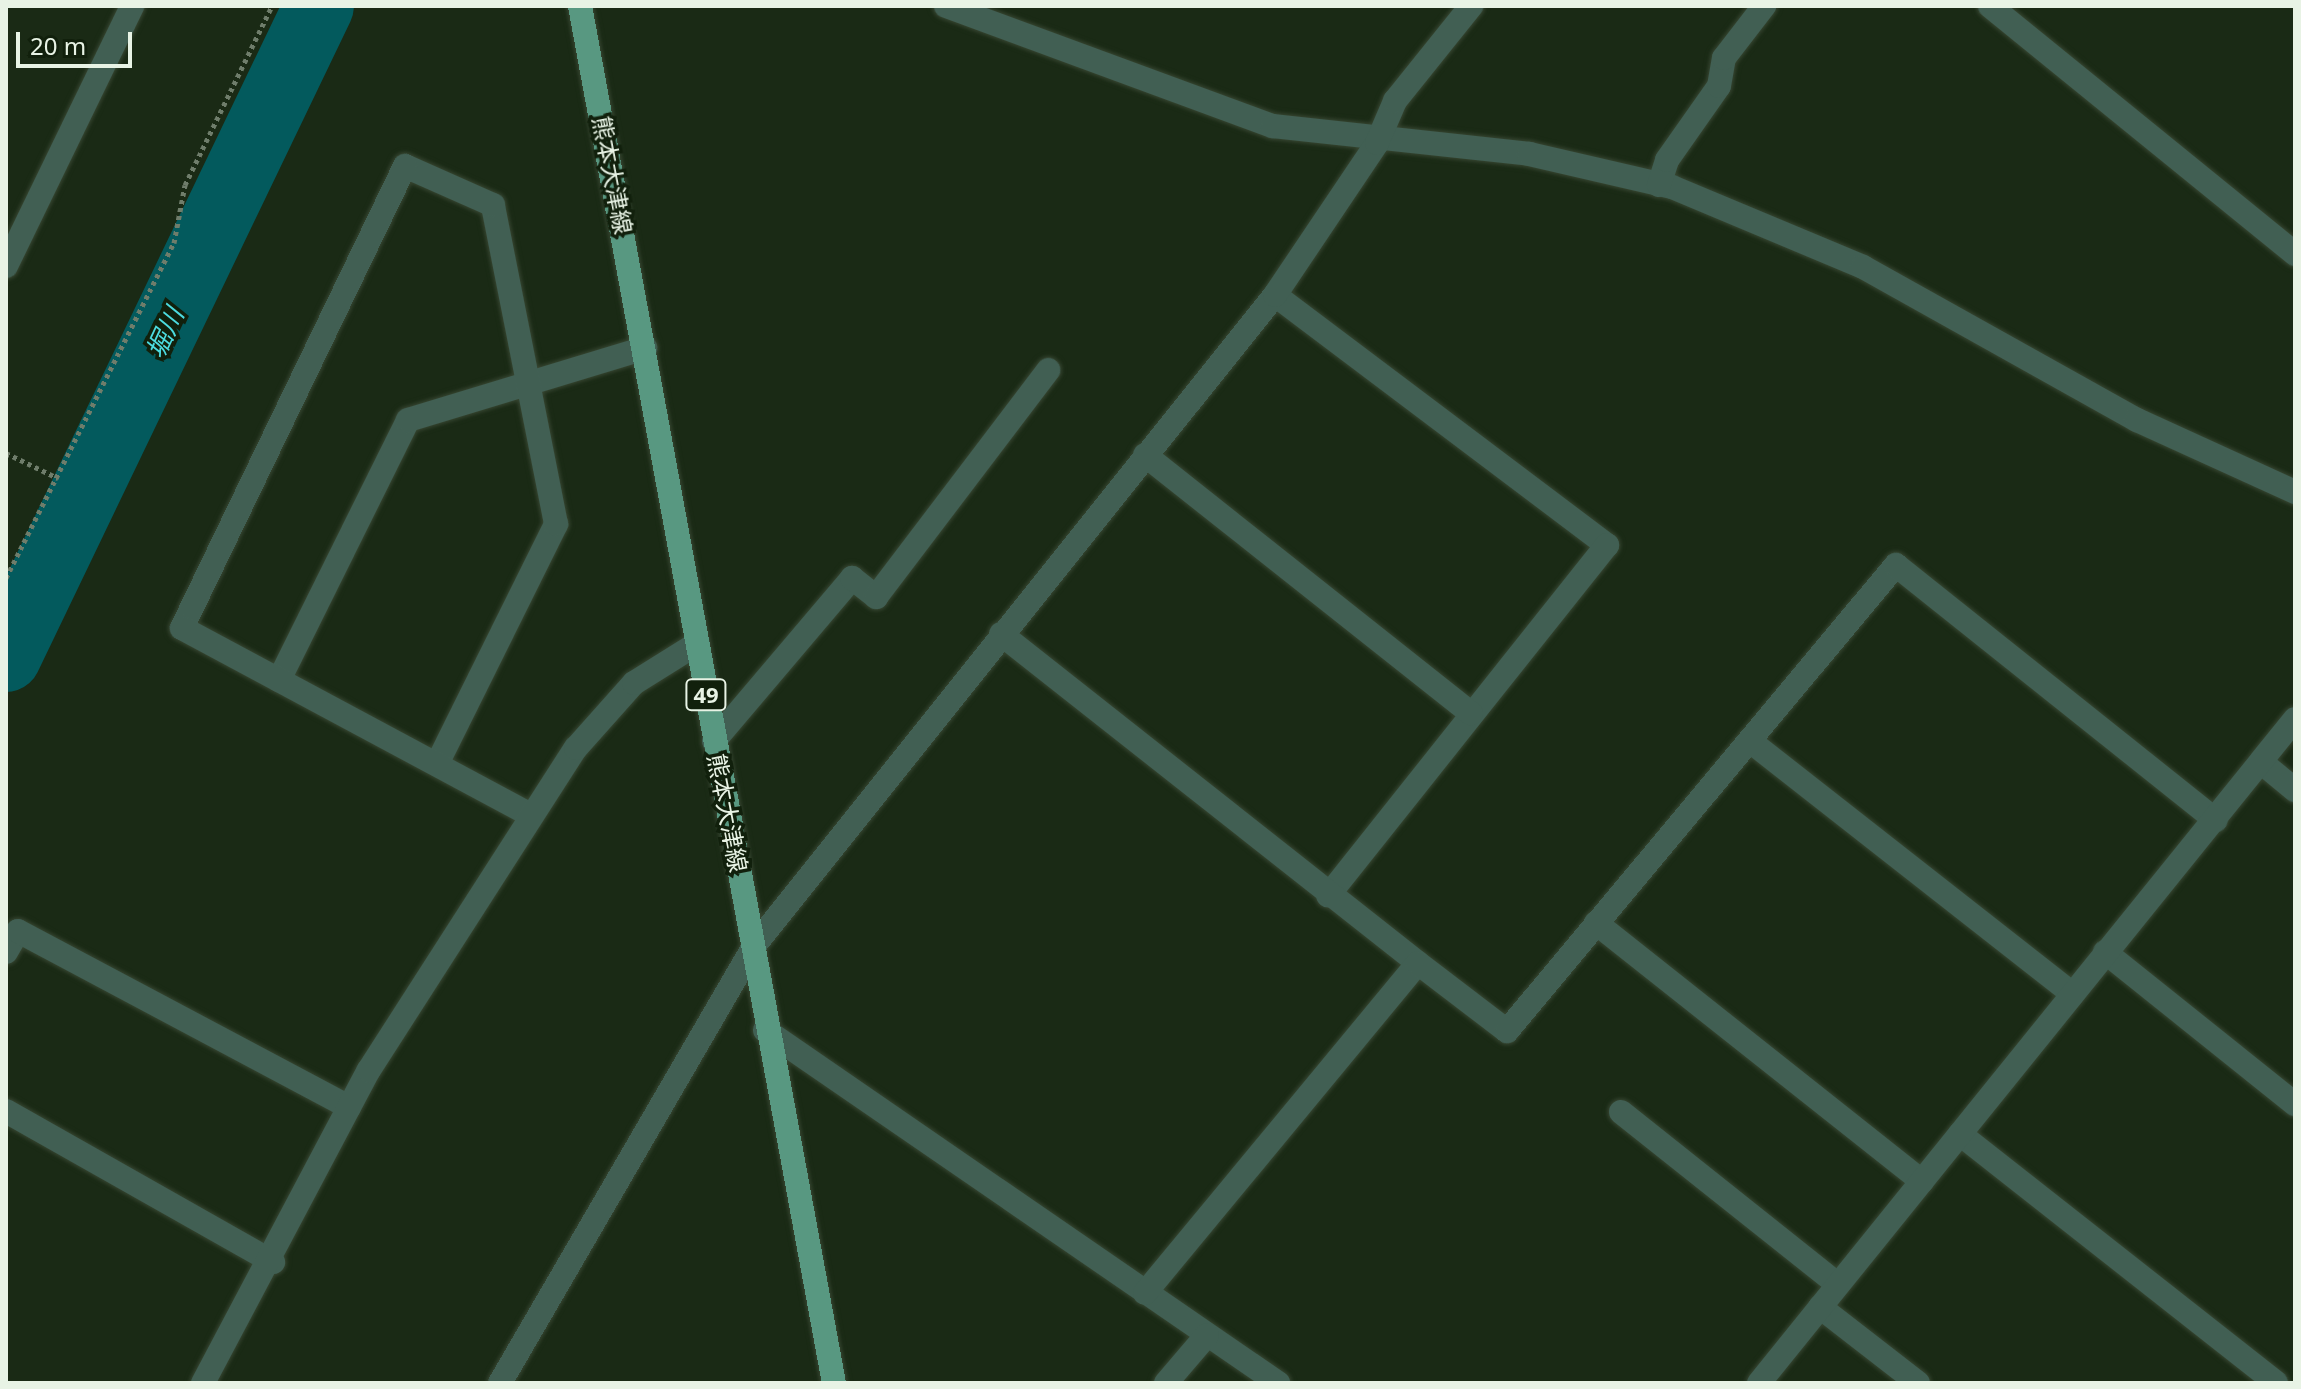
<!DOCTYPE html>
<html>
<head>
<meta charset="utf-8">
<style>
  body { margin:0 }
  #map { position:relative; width:2301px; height:1389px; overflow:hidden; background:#1a2a15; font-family:"Noto Sans","Noto Sans JP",sans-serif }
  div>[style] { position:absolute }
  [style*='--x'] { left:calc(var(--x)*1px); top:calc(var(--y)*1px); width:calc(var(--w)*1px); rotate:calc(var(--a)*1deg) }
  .river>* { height:70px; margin:-35px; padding:0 35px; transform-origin:35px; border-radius:35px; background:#035a5d }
  .path>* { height:5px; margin-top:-2.5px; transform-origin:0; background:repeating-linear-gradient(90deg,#6f7d6b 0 4px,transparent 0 8px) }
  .roads { filter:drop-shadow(0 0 2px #374632) drop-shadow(0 0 2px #374632) }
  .minor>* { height:24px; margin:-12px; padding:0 12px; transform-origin:12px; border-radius:12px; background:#415f53 }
  .major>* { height:24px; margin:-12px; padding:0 12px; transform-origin:12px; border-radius:12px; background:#589881 }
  span { translate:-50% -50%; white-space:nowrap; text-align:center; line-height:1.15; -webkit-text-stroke:7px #11200c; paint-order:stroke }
  .shield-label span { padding:2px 6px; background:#11200c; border:2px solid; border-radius:6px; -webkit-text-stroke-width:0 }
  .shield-label { font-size:22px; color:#e8f3e5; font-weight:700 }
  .street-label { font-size:24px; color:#e8f3e5 }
  .water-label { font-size:26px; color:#4cdbdf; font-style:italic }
  .frame { position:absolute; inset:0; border:8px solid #e8f3e5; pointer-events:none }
  .scale { position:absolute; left:16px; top:32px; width:116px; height:36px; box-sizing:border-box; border:4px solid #e8f3e5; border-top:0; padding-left:10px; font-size:24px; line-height:28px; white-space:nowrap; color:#e8f3e5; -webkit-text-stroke:6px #11200c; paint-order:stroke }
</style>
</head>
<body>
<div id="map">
  <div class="river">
    <i style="--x:6;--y:657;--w:722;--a:-64.32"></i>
  </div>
  <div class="path">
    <i style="--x:6;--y:453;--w:58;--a:25.7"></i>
    <i style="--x:6;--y:578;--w:375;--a:-63.4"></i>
    <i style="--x:174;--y:243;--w:59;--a:-79.3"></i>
    <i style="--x:185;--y:185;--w:199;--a:-64.1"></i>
  </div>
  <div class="roads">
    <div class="minor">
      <i style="--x:946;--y:6;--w:348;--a:20.2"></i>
      <i style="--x:1273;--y:126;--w:258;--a:6.2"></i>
      <i style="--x:1529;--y:154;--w:147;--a:13"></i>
      <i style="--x:1672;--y:187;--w:207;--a:22.7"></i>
      <i style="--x:1863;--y:267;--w:314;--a:29.2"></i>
      <i style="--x:2137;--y:420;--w:174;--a:24.5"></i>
      <i style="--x:1990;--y:6;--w:393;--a:39.1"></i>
      <i style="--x:1659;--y:185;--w:26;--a:-72"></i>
      <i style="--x:1667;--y:160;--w:90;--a:-54.9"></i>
      <i style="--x:1719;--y:86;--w:28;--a:-80"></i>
      <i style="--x:1724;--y:58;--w:66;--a:-52.4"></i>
      <i style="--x:6;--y:266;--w:289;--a:-64.1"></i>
      <i style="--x:1275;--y:295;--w:416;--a:37"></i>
      <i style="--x:1607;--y:545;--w:448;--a:128.5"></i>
      <i style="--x:1145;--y:455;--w:416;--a:38.4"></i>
      <i style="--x:1001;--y:634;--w:531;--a:38.27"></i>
      <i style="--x:279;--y:680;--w:290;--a:-63.6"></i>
      <i style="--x:408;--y:420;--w:248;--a:-16.9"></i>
      <i style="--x:714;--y:741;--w:214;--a:-49.7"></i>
      <i style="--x:852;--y:578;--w:31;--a:38"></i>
      <i style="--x:876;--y:597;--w:285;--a:-52.8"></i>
      <i style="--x:1750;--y:741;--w:410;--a:38.1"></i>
      <i style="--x:2261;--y:762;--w:44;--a:39.5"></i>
      <i style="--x:437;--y:764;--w:268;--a:-63.6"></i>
      <i style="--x:556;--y:524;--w:325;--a:-101.2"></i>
      <i style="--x:493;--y:205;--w:96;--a:-156.1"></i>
      <i style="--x:405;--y:166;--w:513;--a:115.77"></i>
      <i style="--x:182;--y:628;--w:396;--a:28.2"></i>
      <i style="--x:1596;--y:923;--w:416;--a:38.4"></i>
      <i style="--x:6;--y:952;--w:24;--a:-60"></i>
      <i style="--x:18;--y:931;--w:375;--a:28"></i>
      <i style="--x:2105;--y:952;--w:243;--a:38.7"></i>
      <i style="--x:765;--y:1030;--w:623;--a:34.53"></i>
      <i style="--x:6;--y:1111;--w:307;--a:29.5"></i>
      <i style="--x:1621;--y:1112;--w:276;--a:38.5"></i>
      <i style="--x:1960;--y:1134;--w:402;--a:38.2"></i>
      <i style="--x:1145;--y:1293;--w:428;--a:-50.4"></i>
      <i style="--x:1418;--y:963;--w:112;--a:37.4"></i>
      <i style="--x:1507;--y:1031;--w:607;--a:-50.15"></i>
      <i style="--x:1896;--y:565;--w:409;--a:38.6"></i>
      <i style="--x:1820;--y:1307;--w:124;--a:37.8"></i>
      <i style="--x:203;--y:1383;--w:354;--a:-62.1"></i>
      <i style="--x:369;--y:1070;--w:383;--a:-57.3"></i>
      <i style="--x:576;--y:748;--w:87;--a:-48.3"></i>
      <i style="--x:634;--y:683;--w:75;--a:-32"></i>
      <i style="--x:500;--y:1383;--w:505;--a:-59.83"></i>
      <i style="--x:754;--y:946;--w:834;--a:-51.33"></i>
      <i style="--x:1275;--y:295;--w:183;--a:-56.1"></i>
      <i style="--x:1377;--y:143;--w:46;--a:-66.8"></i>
      <i style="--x:1395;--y:101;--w:122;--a:-51.3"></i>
      <i style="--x:1166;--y:1383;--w:63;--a:-49.5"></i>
      <i style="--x:1759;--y:1383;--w:853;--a:-51.09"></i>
    </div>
    <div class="major">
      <i style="--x:580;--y:6;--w:1400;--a:79.55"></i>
    </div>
  </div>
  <div class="shield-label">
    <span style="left:706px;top:695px">49</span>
  </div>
  <div class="street-label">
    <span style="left:613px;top:175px;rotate:79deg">熊本大津線</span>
    <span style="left:728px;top:813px;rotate:79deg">熊本大津線</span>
  </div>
  <div class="water-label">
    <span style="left:165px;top:333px;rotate:-65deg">堀川</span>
  </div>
  <div class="frame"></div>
  <div class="scale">20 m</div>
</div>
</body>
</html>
